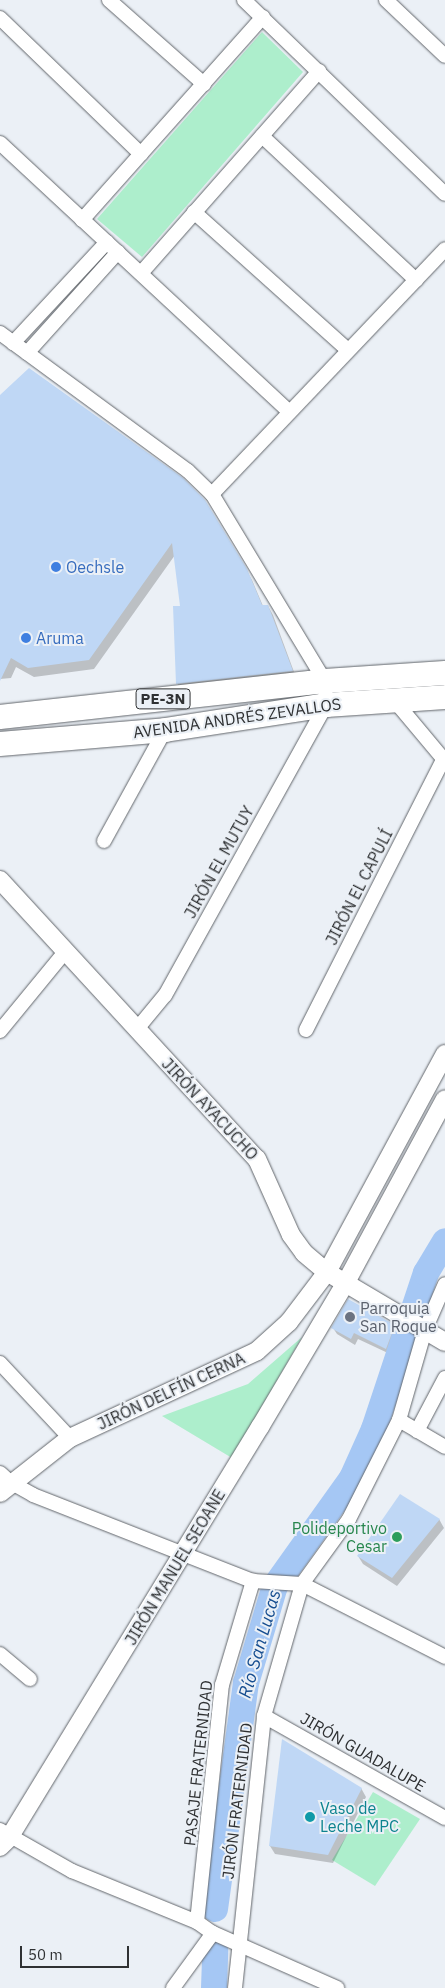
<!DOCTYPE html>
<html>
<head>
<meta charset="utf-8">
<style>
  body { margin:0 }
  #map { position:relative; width:445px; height:1988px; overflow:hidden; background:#ebf0f6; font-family:"IBM Plex Sans",sans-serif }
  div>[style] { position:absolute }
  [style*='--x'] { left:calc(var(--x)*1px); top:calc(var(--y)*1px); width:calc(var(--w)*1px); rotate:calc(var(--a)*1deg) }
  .green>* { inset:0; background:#adeecc }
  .shadow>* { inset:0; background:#0003 }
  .river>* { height:26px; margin:-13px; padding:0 13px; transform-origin:13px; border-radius:13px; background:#a5c7f4 }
  .building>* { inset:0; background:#bfd7f5 }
  .roads { filter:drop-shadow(0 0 1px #62666b) drop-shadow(0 0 1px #62666b) }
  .minor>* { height:14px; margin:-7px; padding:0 7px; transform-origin:7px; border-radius:7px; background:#fff }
  .tertiary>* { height:18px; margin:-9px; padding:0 9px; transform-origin:9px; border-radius:9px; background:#fff }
  .trunk>* { height:24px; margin:-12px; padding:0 12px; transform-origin:12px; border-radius:12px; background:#fff }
  .dots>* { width:14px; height:14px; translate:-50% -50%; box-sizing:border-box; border:2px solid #ebf0f6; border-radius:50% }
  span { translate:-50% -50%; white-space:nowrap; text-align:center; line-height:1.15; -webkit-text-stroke:4px #ebf0f6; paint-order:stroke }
  .shield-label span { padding:1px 4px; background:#ebf0f6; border:1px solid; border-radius:4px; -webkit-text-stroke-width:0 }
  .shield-label { font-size:15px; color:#2f3133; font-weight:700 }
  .shop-label { font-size:16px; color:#366cbe }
  .left { translate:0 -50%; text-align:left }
  .street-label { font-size:16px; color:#2f3133 }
  .worship-label { font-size:16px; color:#5b616d }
  .leisure-label { font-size:16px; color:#27864d }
  .right { translate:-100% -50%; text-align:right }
  .culture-label { font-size:16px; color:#0d838f }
  .water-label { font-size:18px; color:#174e90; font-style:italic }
  .scale { position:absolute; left:20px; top:1946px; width:109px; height:22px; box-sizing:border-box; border:2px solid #2f3133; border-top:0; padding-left:6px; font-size:15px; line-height:18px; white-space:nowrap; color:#2f3133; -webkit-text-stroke:4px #ebf0f6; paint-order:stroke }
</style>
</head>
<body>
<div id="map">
  <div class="green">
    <i style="clip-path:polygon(262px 32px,303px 72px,142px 257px,97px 219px)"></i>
    <i style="clip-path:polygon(302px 1337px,232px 1458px,162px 1416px,248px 1384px)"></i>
    <i style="clip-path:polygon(373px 1792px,420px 1819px,375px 1886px,332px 1860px)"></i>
  </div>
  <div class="shadow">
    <i style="clip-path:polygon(0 396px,204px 500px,252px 580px,263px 606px,268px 606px,273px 615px,297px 680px,182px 692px,177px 683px,182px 607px,175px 555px,94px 669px,34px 677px,16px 667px,11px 678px,0 679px)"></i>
    <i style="clip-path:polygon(394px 1326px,398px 1333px,390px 1354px,358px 1339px,355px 1345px,337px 1334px,333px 1328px)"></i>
    <i style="clip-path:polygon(439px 1519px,444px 1528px,397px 1586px,363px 1564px,358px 1556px)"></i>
    <i style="clip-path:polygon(361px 1788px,366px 1797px,333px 1863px,275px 1854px,270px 1846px)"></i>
  </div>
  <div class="river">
    <i style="--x:215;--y:1909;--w:228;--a:-82.2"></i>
    <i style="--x:246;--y:1683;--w:101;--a:-73.4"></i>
    <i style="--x:275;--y:1586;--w:133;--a:-54.5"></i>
    <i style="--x:352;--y:1478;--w:54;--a:-65.8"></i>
    <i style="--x:374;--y:1429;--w:164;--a:-71.6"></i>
    <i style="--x:426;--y:1273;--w:37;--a:-59"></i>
    <i style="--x:214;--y:1988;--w:37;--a:-88"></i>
  </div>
  <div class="building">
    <i style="clip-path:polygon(29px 368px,183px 478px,205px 500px,247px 569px,262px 605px,268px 605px,293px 671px,176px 684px,173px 606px,180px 606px,172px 543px,89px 660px,28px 668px,11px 658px,0 681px,0 395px)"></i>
    <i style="clip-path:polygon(348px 1299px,395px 1325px,386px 1349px,354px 1333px,351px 1339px,331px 1328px)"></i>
    <i style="clip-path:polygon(400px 1494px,440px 1519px,392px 1578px,357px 1556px)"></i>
    <i style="clip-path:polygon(282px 1739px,362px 1788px,328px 1855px,269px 1846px)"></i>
  </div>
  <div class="roads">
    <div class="minor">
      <i style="--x:109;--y:0;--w:127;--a:41.5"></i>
      <i style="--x:244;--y:0;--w:279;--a:44"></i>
      <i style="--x:386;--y:0;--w:81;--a:43.5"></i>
      <i style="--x:0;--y:18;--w:196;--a:44"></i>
      <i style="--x:262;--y:136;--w:211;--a:43.1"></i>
      <i style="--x:0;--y:143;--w:395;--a:42.9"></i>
      <i style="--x:194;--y:212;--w:207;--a:41.9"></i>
      <i style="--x:82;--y:220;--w:272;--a:-48.3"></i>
      <i style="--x:142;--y:272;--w:268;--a:-48.6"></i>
      <i style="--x:0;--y:333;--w:233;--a:36.3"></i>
      <i style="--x:188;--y:471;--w:33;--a:44"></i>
      <i style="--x:212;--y:494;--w:218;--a:58.9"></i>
      <i style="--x:325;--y:681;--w:24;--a:88"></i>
      <i style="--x:326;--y:705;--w:332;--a:119"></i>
      <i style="--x:165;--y:995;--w:45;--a:129.6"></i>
      <i style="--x:13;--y:343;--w:138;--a:-47.1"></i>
      <i style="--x:27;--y:353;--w:136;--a:-48"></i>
      <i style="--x:212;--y:494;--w:338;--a:-46.4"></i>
      <i style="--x:394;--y:700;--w:80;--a:50.1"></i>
      <i style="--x:104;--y:841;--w:127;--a:-61.2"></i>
      <i style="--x:306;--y:1030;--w:303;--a:-63.1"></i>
      <i style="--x:0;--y:1031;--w:102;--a:-50.6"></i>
      <i style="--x:0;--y:1363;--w:103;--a:47"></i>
      <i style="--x:399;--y:1420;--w:53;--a:30.4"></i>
      <i style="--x:417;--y:1431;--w:60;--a:-62.2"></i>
      <i style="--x:0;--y:1473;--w:13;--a:42"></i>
      <i style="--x:10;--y:1482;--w:26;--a:29"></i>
      <i style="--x:33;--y:1495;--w:236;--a:21.4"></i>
      <i style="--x:253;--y:1581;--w:49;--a:3.5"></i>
      <i style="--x:302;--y:1584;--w:161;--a:27"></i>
      <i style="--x:0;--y:1654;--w:39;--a:40"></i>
      <i style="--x:264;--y:1716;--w:208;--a:29.4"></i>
      <i style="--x:0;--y:1830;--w:83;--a:29.7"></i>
      <i style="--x:72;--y:1871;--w:135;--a:22.2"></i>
      <i style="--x:197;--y:1922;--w:19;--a:35"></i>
      <i style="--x:213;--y:1933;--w:136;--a:23.9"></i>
      <i style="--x:197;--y:1922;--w:238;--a:-84"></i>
      <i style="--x:222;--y:1685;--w:109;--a:-73.4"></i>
      <i style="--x:173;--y:1988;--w:68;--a:-54"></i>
      <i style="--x:235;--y:1988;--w:274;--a:-83.9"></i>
      <i style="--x:264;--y:1716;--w:137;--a:-73.9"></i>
      <i style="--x:302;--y:1584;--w:80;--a:-54.1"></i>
      <i style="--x:349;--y:1519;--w:111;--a:-63.2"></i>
      <i style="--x:399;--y:1420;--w:94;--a:-73.9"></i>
      <i style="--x:425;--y:1330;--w:50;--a:-66.5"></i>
    </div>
    <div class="tertiary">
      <i style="--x:0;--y:880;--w:379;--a:47.4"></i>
      <i style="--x:257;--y:1159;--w:83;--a:65.9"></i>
      <i style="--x:291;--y:1235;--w:22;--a:54"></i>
      <i style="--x:304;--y:1253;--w:30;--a:40"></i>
      <i style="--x:327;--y:1272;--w:137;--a:30.7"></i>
      <i style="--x:0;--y:1493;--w:89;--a:-38.2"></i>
      <i style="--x:70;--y:1438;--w:206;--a:-24.9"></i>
      <i style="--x:257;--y:1351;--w:43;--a:-42.2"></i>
      <i style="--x:289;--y:1322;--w:63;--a:-52.8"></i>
      <i style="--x:327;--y:1272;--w:248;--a:-61.6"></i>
      <i style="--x:0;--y:1847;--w:13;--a:-45"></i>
      <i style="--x:9;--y:1838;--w:482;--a:-58.6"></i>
      <i style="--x:260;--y:1427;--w:166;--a:-59.3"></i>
      <i style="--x:345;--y:1284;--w:210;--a:-61.6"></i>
    </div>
    <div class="trunk">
      <i style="--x:0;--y:717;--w:327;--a:-6.3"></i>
      <i style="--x:325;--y:681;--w:120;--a:-3.8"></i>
      <i style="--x:0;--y:744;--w:166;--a:-4.8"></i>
      <i style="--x:165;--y:730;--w:163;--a:-8.8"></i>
      <i style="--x:326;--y:705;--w:119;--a:-3.8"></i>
    </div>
  </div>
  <div class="dots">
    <i style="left:56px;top:567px;background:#3f7fe0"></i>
    <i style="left:26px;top:638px;background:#3f7fe0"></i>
    <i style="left:350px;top:1317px;background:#6b7280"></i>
    <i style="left:397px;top:1537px;background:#2e9e5b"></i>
    <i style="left:310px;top:1817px;background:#0f9aa8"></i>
  </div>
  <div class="shield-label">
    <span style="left:163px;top:699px">PE-3N</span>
  </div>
  <div class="shop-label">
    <span class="left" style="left:66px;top:567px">Oechsle</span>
    <span class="left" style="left:36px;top:638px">Aruma</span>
  </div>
  <div class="street-label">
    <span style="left:237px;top:718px;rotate:-8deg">AVENIDA ANDRÉS ZEVALLOS</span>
    <span style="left:219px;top:862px;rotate:-61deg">JIRÓN EL MUTUY</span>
    <span style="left:359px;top:887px;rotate:-63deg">JIRÓN EL CAPULÍ</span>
    <span style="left:210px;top:1109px;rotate:47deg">JIRÓN AYACUCHO</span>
    <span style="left:171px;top:1391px;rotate:-25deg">JIRÓN DELFÍN CERNA</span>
    <span style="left:175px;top:1567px;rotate:-59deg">JIRÓN MANUEL SEOANE</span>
    <span style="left:363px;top:1752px;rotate:30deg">JIRÓN GUADALUPE</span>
    <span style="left:198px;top:1763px;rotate:-84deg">PASAJE FRATERNIDAD</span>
    <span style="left:237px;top:1801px;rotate:-83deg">JIRÓN FRATERNIDAD</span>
  </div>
  <div class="worship-label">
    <span class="left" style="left:360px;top:1317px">Parroquia<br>San Roque</span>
  </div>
  <div class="leisure-label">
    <span class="right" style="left:387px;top:1537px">Polideportivo<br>Cesar</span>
  </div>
  <div class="culture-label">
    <span class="left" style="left:320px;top:1817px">Vaso de<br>Leche MPC</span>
  </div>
  <div class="water-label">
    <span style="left:260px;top:1644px;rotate:-74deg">Río San Lucas</span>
  </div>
  <div class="scale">50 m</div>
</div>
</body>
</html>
